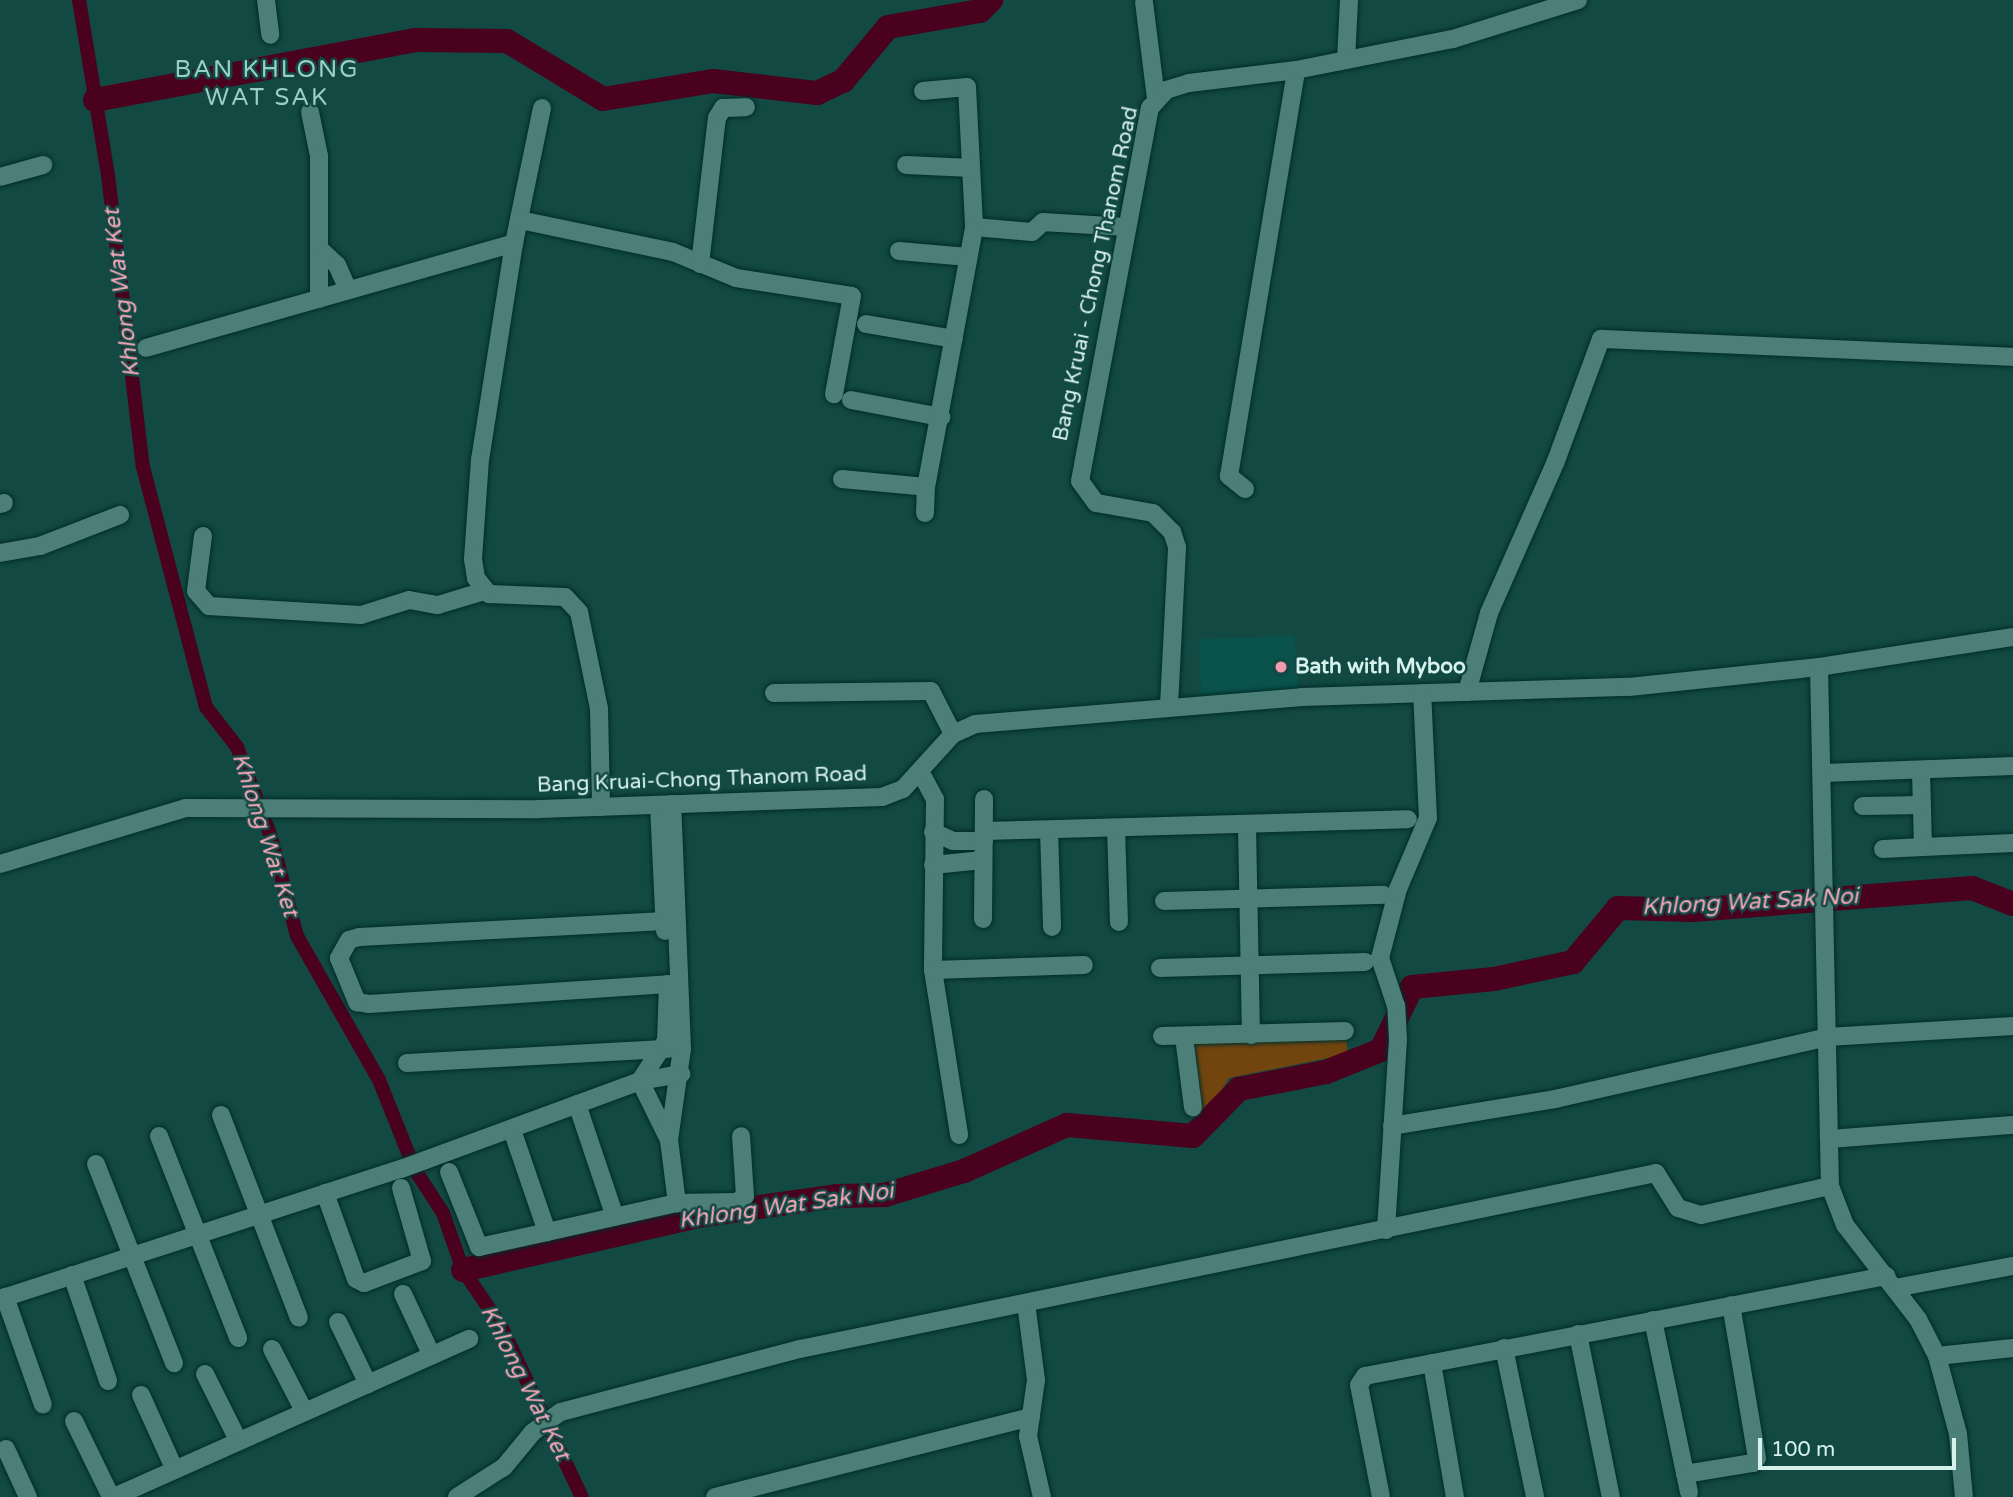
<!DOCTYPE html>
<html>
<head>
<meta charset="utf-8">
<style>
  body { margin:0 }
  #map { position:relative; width:2013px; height:1497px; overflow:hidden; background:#124943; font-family:"Varela Round",sans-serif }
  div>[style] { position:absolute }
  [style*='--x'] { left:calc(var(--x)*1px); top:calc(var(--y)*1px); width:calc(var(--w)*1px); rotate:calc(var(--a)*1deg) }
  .built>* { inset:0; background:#09534c }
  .green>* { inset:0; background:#72450f }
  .canal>* { height:14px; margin:-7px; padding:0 7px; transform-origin:7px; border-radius:7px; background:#49011e }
  .river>* { height:24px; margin:-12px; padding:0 12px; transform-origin:12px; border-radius:12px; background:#49011e }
  .roads { filter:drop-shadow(0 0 2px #022d29) drop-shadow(0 0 2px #022d29) }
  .minor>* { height:18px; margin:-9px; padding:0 9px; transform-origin:9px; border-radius:9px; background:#4b7f77 }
  .dots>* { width:19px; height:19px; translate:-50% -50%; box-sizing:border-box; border:4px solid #124943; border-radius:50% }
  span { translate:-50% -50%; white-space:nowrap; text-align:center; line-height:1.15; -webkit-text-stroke:5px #124943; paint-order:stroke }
  .street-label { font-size:21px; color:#d7f1ed }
  .poi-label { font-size:21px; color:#d7f1ed; font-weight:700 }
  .left { translate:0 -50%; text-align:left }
  .water-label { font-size:23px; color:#f5a6b8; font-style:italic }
  .quarter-label { font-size:24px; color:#99cfc7; letter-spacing:2px }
  .scale { position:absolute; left:1758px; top:1438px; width:198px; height:32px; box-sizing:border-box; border:4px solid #d7f1ed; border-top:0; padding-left:9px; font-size:21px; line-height:24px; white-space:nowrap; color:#d7f1ed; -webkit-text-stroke:5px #124943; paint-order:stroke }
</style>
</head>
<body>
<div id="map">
  <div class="built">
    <i style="clip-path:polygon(1294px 636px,1299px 691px,1201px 694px,1199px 639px)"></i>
  </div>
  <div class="green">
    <i style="clip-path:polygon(1185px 1031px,1345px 1031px,1348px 1054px,1229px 1078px,1212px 1106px,1201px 1109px)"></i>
  </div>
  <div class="canal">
    <i style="--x:79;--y:0;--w:177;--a:80.6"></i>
    <i style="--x:108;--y:175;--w:294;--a:83.2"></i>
    <i style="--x:143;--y:467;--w:248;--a:75.3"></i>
    <i style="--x:206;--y:707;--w:51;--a:52.2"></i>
    <i style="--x:237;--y:747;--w:96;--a:69.3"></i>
    <i style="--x:271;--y:837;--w:102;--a:75.3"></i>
    <i style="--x:297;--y:936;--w:166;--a:60.3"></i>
    <i style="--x:379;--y:1080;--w:97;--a:68.2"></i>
    <i style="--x:415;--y:1170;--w:51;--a:56.9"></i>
    <i style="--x:443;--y:1213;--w:60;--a:70.7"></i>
    <i style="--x:463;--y:1270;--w:68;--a:55.8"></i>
    <i style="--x:501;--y:1326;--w:189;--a:64.7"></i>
  </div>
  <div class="river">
    <i style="--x:95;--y:100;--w:327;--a:-10.6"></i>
    <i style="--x:416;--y:40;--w:91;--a:0.6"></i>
    <i style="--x:507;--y:41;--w:112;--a:31.1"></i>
    <i style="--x:603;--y:99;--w:111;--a:-9.3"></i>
    <i style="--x:713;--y:81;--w:105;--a:6.6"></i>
    <i style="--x:817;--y:93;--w:29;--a:-25"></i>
    <i style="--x:843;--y:81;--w:70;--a:-50.2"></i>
    <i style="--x:888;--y:27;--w:93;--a:-9.9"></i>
    <i style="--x:980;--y:11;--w:16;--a:-45"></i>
    <i style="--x:463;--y:1270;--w:247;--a:-12.9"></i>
    <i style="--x:704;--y:1215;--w:134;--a:-8.1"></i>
    <i style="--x:837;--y:1196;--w:48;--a:-1.2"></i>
    <i style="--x:885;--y:1195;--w:83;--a:-16.9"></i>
    <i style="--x:964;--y:1171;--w:113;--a:-24.1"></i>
    <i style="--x:1067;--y:1125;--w:126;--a:5"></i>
    <i style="--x:1193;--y:1136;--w:66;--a:-45.6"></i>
    <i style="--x:1239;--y:1089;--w:89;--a:-11.1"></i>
    <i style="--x:1326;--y:1072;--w:59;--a:-21.8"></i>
    <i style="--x:1381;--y:1050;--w:70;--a:-63.8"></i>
    <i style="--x:1412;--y:987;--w:82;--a:-5.6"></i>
    <i style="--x:1494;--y:979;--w:81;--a:-12.1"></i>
    <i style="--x:1573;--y:962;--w:70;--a:-50.2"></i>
    <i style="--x:1618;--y:908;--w:75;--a:1.5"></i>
    <i style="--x:1693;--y:910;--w:280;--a:-4.5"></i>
    <i style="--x:1972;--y:888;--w:44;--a:21.3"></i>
  </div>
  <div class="roads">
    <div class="minor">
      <i style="--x:266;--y:0;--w:35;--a:83"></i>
      <i style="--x:1144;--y:2;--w:97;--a:82.9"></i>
      <i style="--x:1346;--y:60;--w:60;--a:-87.1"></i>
      <i style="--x:923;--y:91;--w:44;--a:-5.2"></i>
      <i style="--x:967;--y:87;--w:140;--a:87.1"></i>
      <i style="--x:974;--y:227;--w:58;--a:4.9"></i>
      <i style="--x:1032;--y:232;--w:15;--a:-42"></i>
      <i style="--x:1043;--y:222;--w:83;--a:3.4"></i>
      <i style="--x:542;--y:108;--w:138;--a:101.7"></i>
      <i style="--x:514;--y:243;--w:219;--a:98.9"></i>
      <i style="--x:480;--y:459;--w:100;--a:94"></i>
      <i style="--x:473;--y:559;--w:19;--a:81"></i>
      <i style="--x:476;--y:578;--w:21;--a:51"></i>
      <i style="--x:489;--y:594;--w:76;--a:2.3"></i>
      <i style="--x:565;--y:597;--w:21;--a:47"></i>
      <i style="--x:579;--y:612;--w:99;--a:78.3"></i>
      <i style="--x:599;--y:709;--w:98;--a:88.8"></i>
      <i style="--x:310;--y:112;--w:45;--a:78.4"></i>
      <i style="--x:319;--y:156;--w:143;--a:90"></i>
      <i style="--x:906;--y:165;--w:65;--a:2.6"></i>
      <i style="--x:0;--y:177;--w:45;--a:-15.6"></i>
      <i style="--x:520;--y:220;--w:156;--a:11.8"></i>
      <i style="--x:673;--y:252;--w:68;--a:22.4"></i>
      <i style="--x:736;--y:278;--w:117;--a:8.8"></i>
      <i style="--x:852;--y:296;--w:100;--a:100.4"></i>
      <i style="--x:899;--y:251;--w:69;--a:5"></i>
      <i style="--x:323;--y:252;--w:19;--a:43"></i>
      <i style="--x:337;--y:265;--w:27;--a:66"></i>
      <i style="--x:700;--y:264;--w:147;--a:-83.4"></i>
      <i style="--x:717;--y:118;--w:12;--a:-59"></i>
      <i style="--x:723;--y:108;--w:23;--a:-2"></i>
      <i style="--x:866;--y:324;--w:89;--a:9.7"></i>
      <i style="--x:146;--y:348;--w:383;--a:-15.9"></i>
      <i style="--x:851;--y:400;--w:92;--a:10.7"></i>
      <i style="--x:842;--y:479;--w:84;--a:5.4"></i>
      <i style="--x:926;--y:487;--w:264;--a:-79.5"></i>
      <i style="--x:1245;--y:489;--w:21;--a:-141"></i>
      <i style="--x:1229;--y:476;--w:411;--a:-80.6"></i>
      <i style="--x:0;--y:504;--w:4;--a:-14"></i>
      <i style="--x:925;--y:513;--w:26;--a:-88"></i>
      <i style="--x:203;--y:536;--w:55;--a:97.3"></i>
      <i style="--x:196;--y:591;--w:20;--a:49"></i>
      <i style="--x:209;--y:606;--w:152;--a:3.4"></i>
      <i style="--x:361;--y:615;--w:50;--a:-17.4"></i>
      <i style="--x:409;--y:600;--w:29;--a:10"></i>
      <i style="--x:438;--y:605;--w:48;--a:-16.9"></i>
      <i style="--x:0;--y:553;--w:41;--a:-9.9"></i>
      <i style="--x:40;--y:546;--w:86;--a:-21.2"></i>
      <i style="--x:1819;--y:667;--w:196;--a:-8.8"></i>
      <i style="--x:1467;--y:692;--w:82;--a:-74.4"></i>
      <i style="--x:1489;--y:613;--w:166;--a:-66.2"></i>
      <i style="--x:1556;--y:461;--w:130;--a:-69.8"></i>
      <i style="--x:1601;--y:339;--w:412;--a:2.5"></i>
      <i style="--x:774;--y:693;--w:157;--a:-0.7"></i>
      <i style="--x:931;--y:691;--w:48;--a:62.9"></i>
      <i style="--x:1169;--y:706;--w:159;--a:-87.1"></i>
      <i style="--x:1177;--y:547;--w:16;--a:-108"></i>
      <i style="--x:1172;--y:532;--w:27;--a:-135"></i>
      <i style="--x:1153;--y:513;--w:58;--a:-170"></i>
      <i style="--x:1096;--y:503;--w:27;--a:-126"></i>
      <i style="--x:1080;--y:481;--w:380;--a:-79.4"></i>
      <i style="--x:1150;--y:108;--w:24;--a:-48"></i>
      <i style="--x:1166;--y:90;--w:24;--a:-17"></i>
      <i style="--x:1189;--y:83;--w:108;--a:-6.9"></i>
      <i style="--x:1296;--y:70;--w:160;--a:-11.2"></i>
      <i style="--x:1453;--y:39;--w:131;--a:-17.3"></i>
      <i style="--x:1921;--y:771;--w:76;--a:88.5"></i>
      <i style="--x:1923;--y:847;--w:90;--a:-2.5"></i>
      <i style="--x:921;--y:773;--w:30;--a:62"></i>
      <i style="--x:935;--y:799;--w:171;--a:90.7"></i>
      <i style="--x:933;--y:970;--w:167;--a:81"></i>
      <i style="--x:1823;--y:773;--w:190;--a:-2.1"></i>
      <i style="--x:659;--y:805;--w:126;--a:87.3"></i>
      <i style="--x:1863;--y:806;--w:59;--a:-1"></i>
      <i style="--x:1247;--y:827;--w:208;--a:88.9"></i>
      <i style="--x:1116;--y:828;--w:94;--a:88.2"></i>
      <i style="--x:1049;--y:830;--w:97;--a:88.2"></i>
      <i style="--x:985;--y:831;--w:423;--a:-1.6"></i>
      <i style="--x:933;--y:832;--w:22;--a:24"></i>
      <i style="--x:953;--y:841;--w:31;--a:0"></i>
      <i style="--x:1883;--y:849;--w:40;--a:-2.9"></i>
      <i style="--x:0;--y:864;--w:194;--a:-16.8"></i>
      <i style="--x:186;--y:808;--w:353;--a:0.2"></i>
      <i style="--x:539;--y:809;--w:343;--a:-2"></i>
      <i style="--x:882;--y:797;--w:22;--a:-21"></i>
      <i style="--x:903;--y:789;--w:74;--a:-47.7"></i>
      <i style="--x:953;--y:734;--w:24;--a:-24"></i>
      <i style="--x:975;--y:724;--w:328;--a:-4.7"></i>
      <i style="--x:1302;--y:697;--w:327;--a:-1.8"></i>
      <i style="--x:1629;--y:687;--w:191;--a:-6"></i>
      <i style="--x:1819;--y:667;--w:519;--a:88.79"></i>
      <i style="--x:1830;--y:1186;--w:42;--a:69"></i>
      <i style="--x:1845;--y:1225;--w:119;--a:52.2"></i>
      <i style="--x:1918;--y:1319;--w:42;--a:62.8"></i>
      <i style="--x:1937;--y:1356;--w:81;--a:74.9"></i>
      <i style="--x:1958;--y:1434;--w:63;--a:84.6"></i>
      <i style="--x:933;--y:865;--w:50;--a:-5.7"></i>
      <i style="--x:1164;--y:901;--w:220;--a:-1.6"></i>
      <i style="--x:983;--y:919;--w:120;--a:-89.5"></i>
      <i style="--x:665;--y:921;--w:306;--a:177"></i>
      <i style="--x:359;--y:937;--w:10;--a:163"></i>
      <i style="--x:349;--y:940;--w:21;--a:119"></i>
      <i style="--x:339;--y:958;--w:48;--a:67.8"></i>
      <i style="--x:357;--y:1002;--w:12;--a:9"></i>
      <i style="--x:369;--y:1004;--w:300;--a:-3.8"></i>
      <i style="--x:1160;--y:968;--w:205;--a:-1.7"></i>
      <i style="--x:933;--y:970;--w:151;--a:-1.9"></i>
      <i style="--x:1162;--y:1036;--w:183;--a:-1.6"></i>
      <i style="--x:1184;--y:1037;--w:71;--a:82.7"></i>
      <i style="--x:407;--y:1063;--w:262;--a:-3.1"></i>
      <i style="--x:640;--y:1081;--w:48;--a:-57"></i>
      <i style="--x:666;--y:1041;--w:57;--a:-88"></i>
      <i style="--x:640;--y:1081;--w:66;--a:63.8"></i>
      <i style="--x:669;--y:1140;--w:64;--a:82.8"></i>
      <i style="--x:677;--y:1203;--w:60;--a:-1"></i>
      <i style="--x:737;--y:1202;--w:10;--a:-37"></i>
      <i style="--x:745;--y:1196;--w:60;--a:-93.8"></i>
      <i style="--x:577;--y:1104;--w:119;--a:71.4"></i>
      <i style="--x:221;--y:1115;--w:217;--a:69"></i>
      <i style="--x:1392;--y:1126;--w:165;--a:-9.4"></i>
      <i style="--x:1555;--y:1099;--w:279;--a:-12.8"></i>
      <i style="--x:1827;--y:1037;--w:186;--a:-3.4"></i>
      <i style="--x:159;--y:1136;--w:217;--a:68.6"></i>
      <i style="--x:1829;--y:1139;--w:185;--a:-4.4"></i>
      <i style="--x:669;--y:1140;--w:92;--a:-81.9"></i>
      <i style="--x:682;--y:1049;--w:245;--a:-92.3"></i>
      <i style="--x:96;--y:1164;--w:214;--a:68.6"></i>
      <i style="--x:449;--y:1172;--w:81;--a:68.2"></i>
      <i style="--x:479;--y:1247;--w:70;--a:-12.4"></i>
      <i style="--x:547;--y:1232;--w:108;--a:-108.9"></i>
      <i style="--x:325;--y:1193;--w:91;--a:70.2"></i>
      <i style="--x:356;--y:1279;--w:9;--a:27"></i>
      <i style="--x:364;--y:1283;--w:62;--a:-20.8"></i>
      <i style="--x:422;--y:1261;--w:76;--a:-106"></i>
      <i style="--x:1386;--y:1230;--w:190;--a:-86.4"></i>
      <i style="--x:1398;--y:1040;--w:34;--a:-93"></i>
      <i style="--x:1396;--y:1006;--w:51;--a:-108.4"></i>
      <i style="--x:1380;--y:958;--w:71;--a:-75.4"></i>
      <i style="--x:1398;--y:889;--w:77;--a:-67.1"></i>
      <i style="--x:1428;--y:818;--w:125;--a:-92.7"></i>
      <i style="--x:547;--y:1232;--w:133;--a:-12.6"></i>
      <i style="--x:72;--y:1275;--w:112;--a:71.2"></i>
      <i style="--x:1895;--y:1288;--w:120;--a:-10.6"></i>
      <i style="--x:403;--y:1294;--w:68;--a:64.9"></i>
      <i style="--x:5;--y:1297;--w:114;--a:70.6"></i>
      <i style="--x:0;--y:1299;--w:422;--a:-18"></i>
      <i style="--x:401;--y:1169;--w:255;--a:-20.2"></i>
      <i style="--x:640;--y:1081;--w:42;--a:-9.7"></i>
      <i style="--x:1026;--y:1303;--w:78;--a:82.6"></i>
      <i style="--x:1036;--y:1380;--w:57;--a:98.1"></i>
      <i style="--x:1028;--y:1436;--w:63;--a:77.1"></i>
      <i style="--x:1653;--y:1320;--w:176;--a:78.2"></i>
      <i style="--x:338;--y:1322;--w:69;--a:64.2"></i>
      <i style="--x:1578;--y:1334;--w:166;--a:78.6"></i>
      <i style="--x:1504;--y:1348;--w:152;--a:78.2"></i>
      <i style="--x:272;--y:1349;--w:70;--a:62.7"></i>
      <i style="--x:1937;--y:1356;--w:76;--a:-6"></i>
      <i style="--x:1432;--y:1363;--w:136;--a:80.3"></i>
      <i style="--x:205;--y:1374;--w:74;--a:63.4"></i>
      <i style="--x:141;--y:1395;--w:80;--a:65.7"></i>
      <i style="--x:74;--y:1421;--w:85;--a:64"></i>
      <i style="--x:6;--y:1449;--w:53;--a:65.4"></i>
      <i style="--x:1685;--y:1474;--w:69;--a:-9.2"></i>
      <i style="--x:1753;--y:1463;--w:6;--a:-51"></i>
      <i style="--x:1757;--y:1458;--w:155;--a:-99.6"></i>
      <i style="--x:114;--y:1497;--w:389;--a:-24"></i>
      <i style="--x:457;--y:1497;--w:56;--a:-32.6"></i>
      <i style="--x:504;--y:1467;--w:45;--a:-50.4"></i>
      <i style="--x:533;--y:1432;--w:34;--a:-36"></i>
      <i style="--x:561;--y:1412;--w:247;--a:-14.8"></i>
      <i style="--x:800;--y:1349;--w:874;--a:-11.62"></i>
      <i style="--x:1656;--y:1173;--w:41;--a:57.8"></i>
      <i style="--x:1678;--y:1208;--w:24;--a:17"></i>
      <i style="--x:1701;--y:1215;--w:132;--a:-12.7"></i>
      <i style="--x:715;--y:1497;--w:326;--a:-14.2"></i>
      <i style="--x:1381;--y:1497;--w:114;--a:-101.1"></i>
      <i style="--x:1359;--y:1385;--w:11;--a:-56"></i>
      <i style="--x:1365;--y:1376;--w:531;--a:-10.87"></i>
    </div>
  </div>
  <div class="dots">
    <i style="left:1281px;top:667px;background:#f29aaf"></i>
  </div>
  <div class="street-label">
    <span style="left:1096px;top:274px;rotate:-78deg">Bang Kruai - Chong Thanom Road</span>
    <span style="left:702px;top:780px;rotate:-2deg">Bang Kruai-Chong Thanom Road</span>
  </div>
  <div class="poi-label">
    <span class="left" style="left:1295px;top:667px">Bath with Myboo</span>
  </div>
  <div class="water-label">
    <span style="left:122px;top:293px;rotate:-97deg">Khlong Wat Ket</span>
    <span style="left:265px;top:835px;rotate:72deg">Khlong Wat Ket</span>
    <span style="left:1750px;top:902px;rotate:-3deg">Khlong Wat Sak Noi</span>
    <span style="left:786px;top:1206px;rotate:-8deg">Khlong Wat Sak Noi</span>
    <span style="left:525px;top:1383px;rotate:63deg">Khlong Wat Ket</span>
  </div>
  <div class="quarter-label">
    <span style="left:267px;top:84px">BAN KHLONG<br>WAT SAK</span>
  </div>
  <div class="scale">100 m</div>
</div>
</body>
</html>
